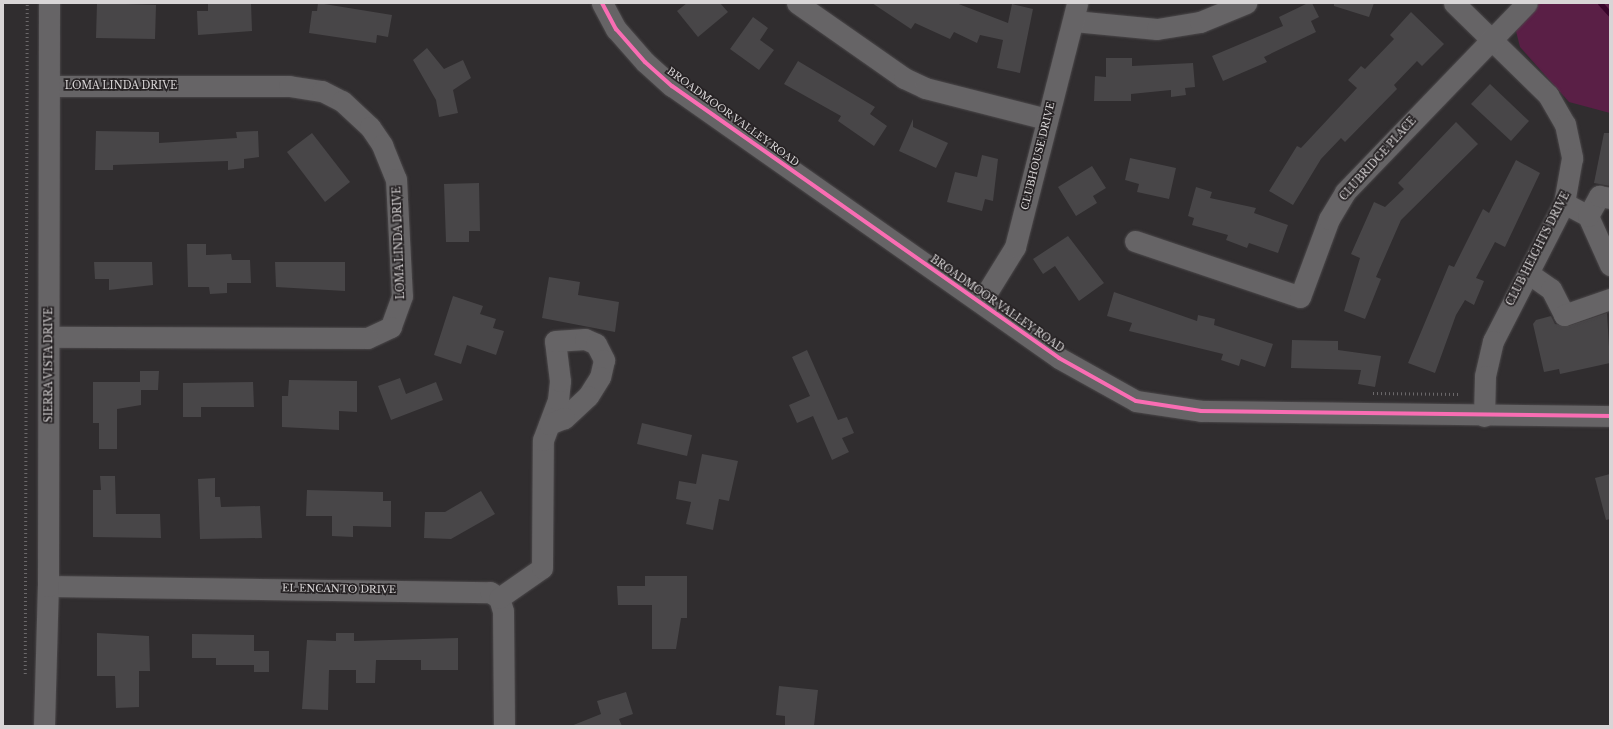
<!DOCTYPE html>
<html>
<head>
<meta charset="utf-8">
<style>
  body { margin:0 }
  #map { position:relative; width:1613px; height:729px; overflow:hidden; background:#302d2f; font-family:"Libre Baskerville",serif }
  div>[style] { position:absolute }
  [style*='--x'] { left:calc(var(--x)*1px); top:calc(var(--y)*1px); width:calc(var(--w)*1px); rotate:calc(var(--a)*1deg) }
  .green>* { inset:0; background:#5a1f46 }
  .stream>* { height:5px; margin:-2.5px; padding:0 2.5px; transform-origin:2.5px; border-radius:2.5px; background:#38052a }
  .building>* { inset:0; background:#484648 }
  .path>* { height:2.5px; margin-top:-1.25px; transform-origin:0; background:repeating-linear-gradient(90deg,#6b686a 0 1px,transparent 0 4px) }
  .roads { filter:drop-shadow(0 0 1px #4b484a) drop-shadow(0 0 1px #4b484a) }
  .minor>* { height:21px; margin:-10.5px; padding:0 10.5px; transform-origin:10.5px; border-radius:10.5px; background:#666466 }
  .cycleway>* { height:4px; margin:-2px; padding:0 2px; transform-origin:2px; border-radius:2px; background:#f96db3 }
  span { translate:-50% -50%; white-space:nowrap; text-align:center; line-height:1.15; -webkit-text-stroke:3.5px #272325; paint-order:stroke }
  .street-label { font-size:10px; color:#d8d5d6 }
  .frame { position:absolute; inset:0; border:4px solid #d8d5d6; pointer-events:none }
</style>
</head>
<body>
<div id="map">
  <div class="green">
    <i style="clip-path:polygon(1538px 3px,1610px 3px,1610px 113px,1569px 102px,1520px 47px,1516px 31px)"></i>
  </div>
  <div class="stream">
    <i style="--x:1600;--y:3;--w:15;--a:48"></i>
  </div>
  <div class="building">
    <i style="clip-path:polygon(97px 3px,156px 5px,155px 39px,96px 38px)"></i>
    <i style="clip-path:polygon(208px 3px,251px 3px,252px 31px,198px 35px,197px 11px,208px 11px)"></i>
    <i style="clip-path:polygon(318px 3px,392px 15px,388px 37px,377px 35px,376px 43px,309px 33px,312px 11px,317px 11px)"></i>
    <i style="clip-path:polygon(687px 3px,720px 3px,728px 12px,698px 37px,677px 11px)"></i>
    <i style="clip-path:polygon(872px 3px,956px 3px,1008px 23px,1012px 4px,1033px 9px,1020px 73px,997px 68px,1003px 40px,980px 35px,977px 43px,954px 32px,950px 39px,915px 23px,911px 29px)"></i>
    <i style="clip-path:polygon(1308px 3px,1312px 3px,1319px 17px,1311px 21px,1316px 32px,1264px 57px,1267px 62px,1223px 81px,1212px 56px,1283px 26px,1279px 17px)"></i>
    <i style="clip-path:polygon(1334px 3px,1374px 3px,1369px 17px,1334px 6px)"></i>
    <i style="clip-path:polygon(1411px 12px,1444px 44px,1422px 66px,1417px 61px,1394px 85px,1397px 89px,1345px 142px,1341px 138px,1321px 159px,1293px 205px,1269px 191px,1297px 146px,1301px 148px,1357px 88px,1348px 80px,1361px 66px,1365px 69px,1394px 39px,1390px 35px)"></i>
    <i style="clip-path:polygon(753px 17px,768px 28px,760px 40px,774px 50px,759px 70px,730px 49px)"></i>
    <i style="clip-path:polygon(427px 48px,444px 69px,463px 60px,471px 78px,453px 90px,458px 113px,439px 117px,436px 100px,413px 60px)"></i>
    <i style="clip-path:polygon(1106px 58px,1132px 58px,1132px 66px,1193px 63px,1195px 87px,1185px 88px,1186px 95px,1171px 97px,1171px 90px,1131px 94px,1131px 101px,1094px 101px,1095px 76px,1106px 77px)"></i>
    <i style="clip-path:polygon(798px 61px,875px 107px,870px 114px,887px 126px,874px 146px,838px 121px,841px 116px,784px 84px)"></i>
    <i style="clip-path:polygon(1490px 84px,1529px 121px,1511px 141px,1471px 104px)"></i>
    <i style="clip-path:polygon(913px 119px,913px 127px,948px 143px,936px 168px,899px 151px)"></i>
    <i style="clip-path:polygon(1456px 122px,1478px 144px,1401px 220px,1376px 277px,1381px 279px,1365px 319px,1344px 311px,1360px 258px,1351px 254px,1374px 202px,1385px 207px,1404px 189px,1398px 183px)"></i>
    <i style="clip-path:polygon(96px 131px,159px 132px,159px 143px,237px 138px,236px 132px,258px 131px,259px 157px,244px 159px,244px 168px,228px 170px,228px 161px,113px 165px,113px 170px,95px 170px)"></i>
    <i style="clip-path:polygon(312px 133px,350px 182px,325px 202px,287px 152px)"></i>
    <i style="clip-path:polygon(1604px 133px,1610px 133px,1610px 186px,1594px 183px)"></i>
    <i style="clip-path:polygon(982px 155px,998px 159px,993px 201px,985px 199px,982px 211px,947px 202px,955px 172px,977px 177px)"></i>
    <i style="clip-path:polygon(1130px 158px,1176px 168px,1169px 199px,1137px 192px,1139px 184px,1125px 180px)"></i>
    <i style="clip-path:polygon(1516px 160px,1540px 173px,1505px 247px,1495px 242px,1476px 278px,1484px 281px,1474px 305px,1465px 300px,1456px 315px,1435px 373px,1408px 363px,1449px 265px,1454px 267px,1483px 209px,1489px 213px)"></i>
    <i style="clip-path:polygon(1092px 166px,1106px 188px,1093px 196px,1097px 203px,1076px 216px,1058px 187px)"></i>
    <i style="clip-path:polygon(479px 183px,480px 231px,469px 231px,469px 242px,446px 242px,444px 184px)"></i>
    <i style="clip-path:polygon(1196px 187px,1212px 192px,1210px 198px,1256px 208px,1254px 213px,1288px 225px,1278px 253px,1249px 243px,1247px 248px,1226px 240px,1228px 235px,1192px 225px,1194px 218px,1188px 216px)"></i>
    <i style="clip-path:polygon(1068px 236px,1104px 283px,1079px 301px,1055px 266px,1043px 274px,1033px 259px)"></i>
    <i style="clip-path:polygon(187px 244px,206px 244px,206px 255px,231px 254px,232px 260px,250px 260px,251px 283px,227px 283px,227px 293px,210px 294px,209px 287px,188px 287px)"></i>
    <i style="clip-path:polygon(94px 262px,152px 262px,153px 285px,109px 290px,109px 279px,95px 279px)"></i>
    <i style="clip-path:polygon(275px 262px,345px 262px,345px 291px,276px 287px)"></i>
    <i style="clip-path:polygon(549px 277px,580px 282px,578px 295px,619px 302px,615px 332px,542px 318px)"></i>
    <i style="clip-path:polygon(1114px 292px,1197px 321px,1198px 315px,1215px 319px,1214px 325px,1273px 344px,1265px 367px,1241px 359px,1239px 366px,1221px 360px,1223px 354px,1129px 331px,1132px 323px,1107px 316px)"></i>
    <i style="clip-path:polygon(453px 296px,483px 306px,480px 314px,496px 319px,493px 328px,504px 331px,496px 355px,467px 345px,461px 364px,434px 355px)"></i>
    <i style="clip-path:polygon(1607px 313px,1610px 363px,1560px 374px,1559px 369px,1544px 372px,1533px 324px,1536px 320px,1551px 316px,1555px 324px,1568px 326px)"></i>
    <i style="clip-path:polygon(1292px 340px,1338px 341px,1338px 350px,1381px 356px,1375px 387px,1358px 384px,1361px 370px,1291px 368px)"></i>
    <i style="clip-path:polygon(807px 350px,838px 420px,847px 417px,854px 433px,842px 438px,849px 452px,832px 460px,813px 416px,797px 423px,789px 405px,810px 396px,792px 357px)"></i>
    <i style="clip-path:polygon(140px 371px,159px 371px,158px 390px,141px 390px,141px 405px,117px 409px,117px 449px,99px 449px,99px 423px,93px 423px,93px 382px,140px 382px)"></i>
    <i style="clip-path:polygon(400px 378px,406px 394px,436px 382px,443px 400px,391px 420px,378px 386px)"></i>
    <i style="clip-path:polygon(289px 380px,357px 381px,357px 412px,339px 411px,339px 430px,282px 427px,282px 396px,288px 396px)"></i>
    <i style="clip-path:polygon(253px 382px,254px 407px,201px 407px,201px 417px,183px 417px,183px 383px)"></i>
    <i style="clip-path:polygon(642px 423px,692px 435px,687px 456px,637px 444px)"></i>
    <i style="clip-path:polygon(702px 454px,738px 461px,729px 501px,719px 499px,713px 530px,686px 524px,691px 502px,676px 499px,679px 481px,696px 484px)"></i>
    <i style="clip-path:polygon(1610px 474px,1610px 519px,1606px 520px,1595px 478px)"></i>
    <i style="clip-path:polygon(100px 476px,115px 476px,116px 514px,160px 514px,161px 538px,93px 537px,93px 490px,101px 490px)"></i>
    <i style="clip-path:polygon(215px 478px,215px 497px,220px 497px,221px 507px,260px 506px,262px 538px,200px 539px,198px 479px)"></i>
    <i style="clip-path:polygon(307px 490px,383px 492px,383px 501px,391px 501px,391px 527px,353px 526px,353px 537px,332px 536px,332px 516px,306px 516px)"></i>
    <i style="clip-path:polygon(481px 491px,495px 514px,451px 539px,424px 538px,425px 512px,445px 512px)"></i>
    <i style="clip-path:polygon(645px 576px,687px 576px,687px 618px,681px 618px,676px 649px,652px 649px,652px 605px,618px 605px,617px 586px,645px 586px)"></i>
    <i style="clip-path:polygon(97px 633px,149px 636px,150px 671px,139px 671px,139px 707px,116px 708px,115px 676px,97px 676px)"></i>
    <i style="clip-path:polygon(336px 633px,354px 633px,354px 641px,458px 638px,458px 670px,421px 670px,421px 660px,376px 660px,375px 683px,356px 683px,356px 670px,329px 670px,328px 710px,302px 709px,307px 640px,336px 641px)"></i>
    <i style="clip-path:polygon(192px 634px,254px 635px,254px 651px,269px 651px,269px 672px,254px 672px,254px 665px,216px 665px,216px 658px,192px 658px)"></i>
    <i style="clip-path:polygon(779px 686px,818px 690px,814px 726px,785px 726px,785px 716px,776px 715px)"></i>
    <i style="clip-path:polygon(626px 692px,633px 714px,619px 719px,622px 726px,571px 726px,601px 714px,597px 701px)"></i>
  </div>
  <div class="path">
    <i style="--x:1373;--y:393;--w:87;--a:0.7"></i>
    <i style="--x:25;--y:674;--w:671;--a:-89.83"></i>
  </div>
  <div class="roads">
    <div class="minor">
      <i style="--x:602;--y:3;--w:30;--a:62"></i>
      <i style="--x:616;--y:29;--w:44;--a:48.7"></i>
      <i style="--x:645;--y:62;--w:36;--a:42"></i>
      <i style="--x:672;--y:86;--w:473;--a:35.1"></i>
      <i style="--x:1059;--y:358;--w:88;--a:29.2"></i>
      <i style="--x:1136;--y:401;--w:66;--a:8.7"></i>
      <i style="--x:1201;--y:411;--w:409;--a:0.7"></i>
      <i style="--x:797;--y:3;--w:131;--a:35"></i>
      <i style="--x:904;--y:78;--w:23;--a:25"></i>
      <i style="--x:925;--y:88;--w:126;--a:14.3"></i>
      <i style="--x:1454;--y:3;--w:132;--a:44.4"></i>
      <i style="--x:1548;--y:95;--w:34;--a:60"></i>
      <i style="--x:1565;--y:124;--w:35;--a:78"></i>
      <i style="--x:1572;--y:158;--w:46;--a:100.1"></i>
      <i style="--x:1564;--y:203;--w:155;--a:117.2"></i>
      <i style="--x:1493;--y:341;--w:36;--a:103"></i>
      <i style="--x:1485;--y:376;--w:40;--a:91.4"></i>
      <i style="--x:1074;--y:21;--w:83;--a:5.5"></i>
      <i style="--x:1157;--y:29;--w:44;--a:-9.2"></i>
      <i style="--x:1200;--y:22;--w:50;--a:-22.4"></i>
      <i style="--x:49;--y:86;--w:240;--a:0"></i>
      <i style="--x:289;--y:86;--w:33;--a:9"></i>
      <i style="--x:322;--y:91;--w:22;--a:27"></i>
      <i style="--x:342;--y:101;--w:38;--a:43"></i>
      <i style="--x:370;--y:127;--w:22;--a:56"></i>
      <i style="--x:382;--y:145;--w:37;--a:68"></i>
      <i style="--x:396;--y:179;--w:117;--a:87.1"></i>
      <i style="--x:402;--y:296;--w:33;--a:110"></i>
      <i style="--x:391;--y:327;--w:26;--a:155"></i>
      <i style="--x:367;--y:338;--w:318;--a:-179.8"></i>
      <i style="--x:1564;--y:203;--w:27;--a:28"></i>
      <i style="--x:1588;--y:216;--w:54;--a:65.8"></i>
      <i style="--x:1588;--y:216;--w:23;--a:-61"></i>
      <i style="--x:1599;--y:196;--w:11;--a:10"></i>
      <i style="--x:1135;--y:241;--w:174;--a:18.7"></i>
      <i style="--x:1300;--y:297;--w:83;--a:-69.6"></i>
      <i style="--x:1329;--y:219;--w:31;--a:-59"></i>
      <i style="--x:1345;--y:192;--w:262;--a:-46.1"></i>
      <i style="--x:1528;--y:273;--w:28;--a:35"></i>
      <i style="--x:1551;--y:289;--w:29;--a:63"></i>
      <i style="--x:1564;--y:315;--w:49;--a:-19.2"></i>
      <i style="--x:981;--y:302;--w:65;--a:-58.3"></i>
      <i style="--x:1015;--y:247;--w:252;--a:-75.7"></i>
      <i style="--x:48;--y:586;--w:442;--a:0.8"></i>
      <i style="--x:490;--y:592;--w:11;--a:34"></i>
      <i style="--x:499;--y:598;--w:14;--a:73"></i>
      <i style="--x:503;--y:611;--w:115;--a:89.5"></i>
      <i style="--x:499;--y:598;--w:52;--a:-34.9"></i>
      <i style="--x:542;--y:568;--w:128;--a:-89.6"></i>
      <i style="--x:543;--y:440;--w:43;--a:-69.4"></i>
      <i style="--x:558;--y:400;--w:19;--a:-84"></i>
      <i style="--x:560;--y:381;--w:40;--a:-97.1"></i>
      <i style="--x:555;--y:341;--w:30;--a:-4"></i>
      <i style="--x:585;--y:339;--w:12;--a:24"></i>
      <i style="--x:596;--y:344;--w:18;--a:63"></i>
      <i style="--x:604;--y:360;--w:17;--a:103"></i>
      <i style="--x:600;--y:377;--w:22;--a:122"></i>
      <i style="--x:588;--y:396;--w:33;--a:137"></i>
      <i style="--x:564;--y:418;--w:16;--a:158"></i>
      <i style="--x:44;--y:726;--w:140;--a:-88.4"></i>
      <i style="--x:48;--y:586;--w:583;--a:-89.9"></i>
    </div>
  </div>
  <div class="cycleway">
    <i style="--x:602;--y:3;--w:30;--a:62"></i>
    <i style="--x:616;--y:29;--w:44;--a:48.7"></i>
    <i style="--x:645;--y:62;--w:36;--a:42"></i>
    <i style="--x:672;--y:86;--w:473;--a:35.1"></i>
    <i style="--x:1059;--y:358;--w:88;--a:29.2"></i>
    <i style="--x:1136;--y:401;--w:66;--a:8.7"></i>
    <i style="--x:1201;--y:411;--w:409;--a:0.7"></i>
  </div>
  <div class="street-label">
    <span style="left:121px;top:86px">LOMA LINDA DRIVE</span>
    <span style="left:733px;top:117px;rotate:36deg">BROADMOOR VALLEY ROAD</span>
    <span style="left:1038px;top:156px;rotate:-76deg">CLUBHOUSE DRIVE</span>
    <span style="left:1378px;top:159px;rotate:-48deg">CLUBRIDGE PLACE</span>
    <span style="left:399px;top:243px;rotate:-92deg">LOMA LINDA DRIVE</span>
    <span style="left:1538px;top:249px;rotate:-63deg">CLUB HEIGHTS DRIVE</span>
    <span style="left:997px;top:304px;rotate:35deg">BROADMOOR VALLEY ROAD</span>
    <span style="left:49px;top:365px;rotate:-90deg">SIERRA VISTA DRIVE</span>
    <span style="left:339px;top:589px;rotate:1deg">EL ENCANTO DRIVE</span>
  </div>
  <div class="frame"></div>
</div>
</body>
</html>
